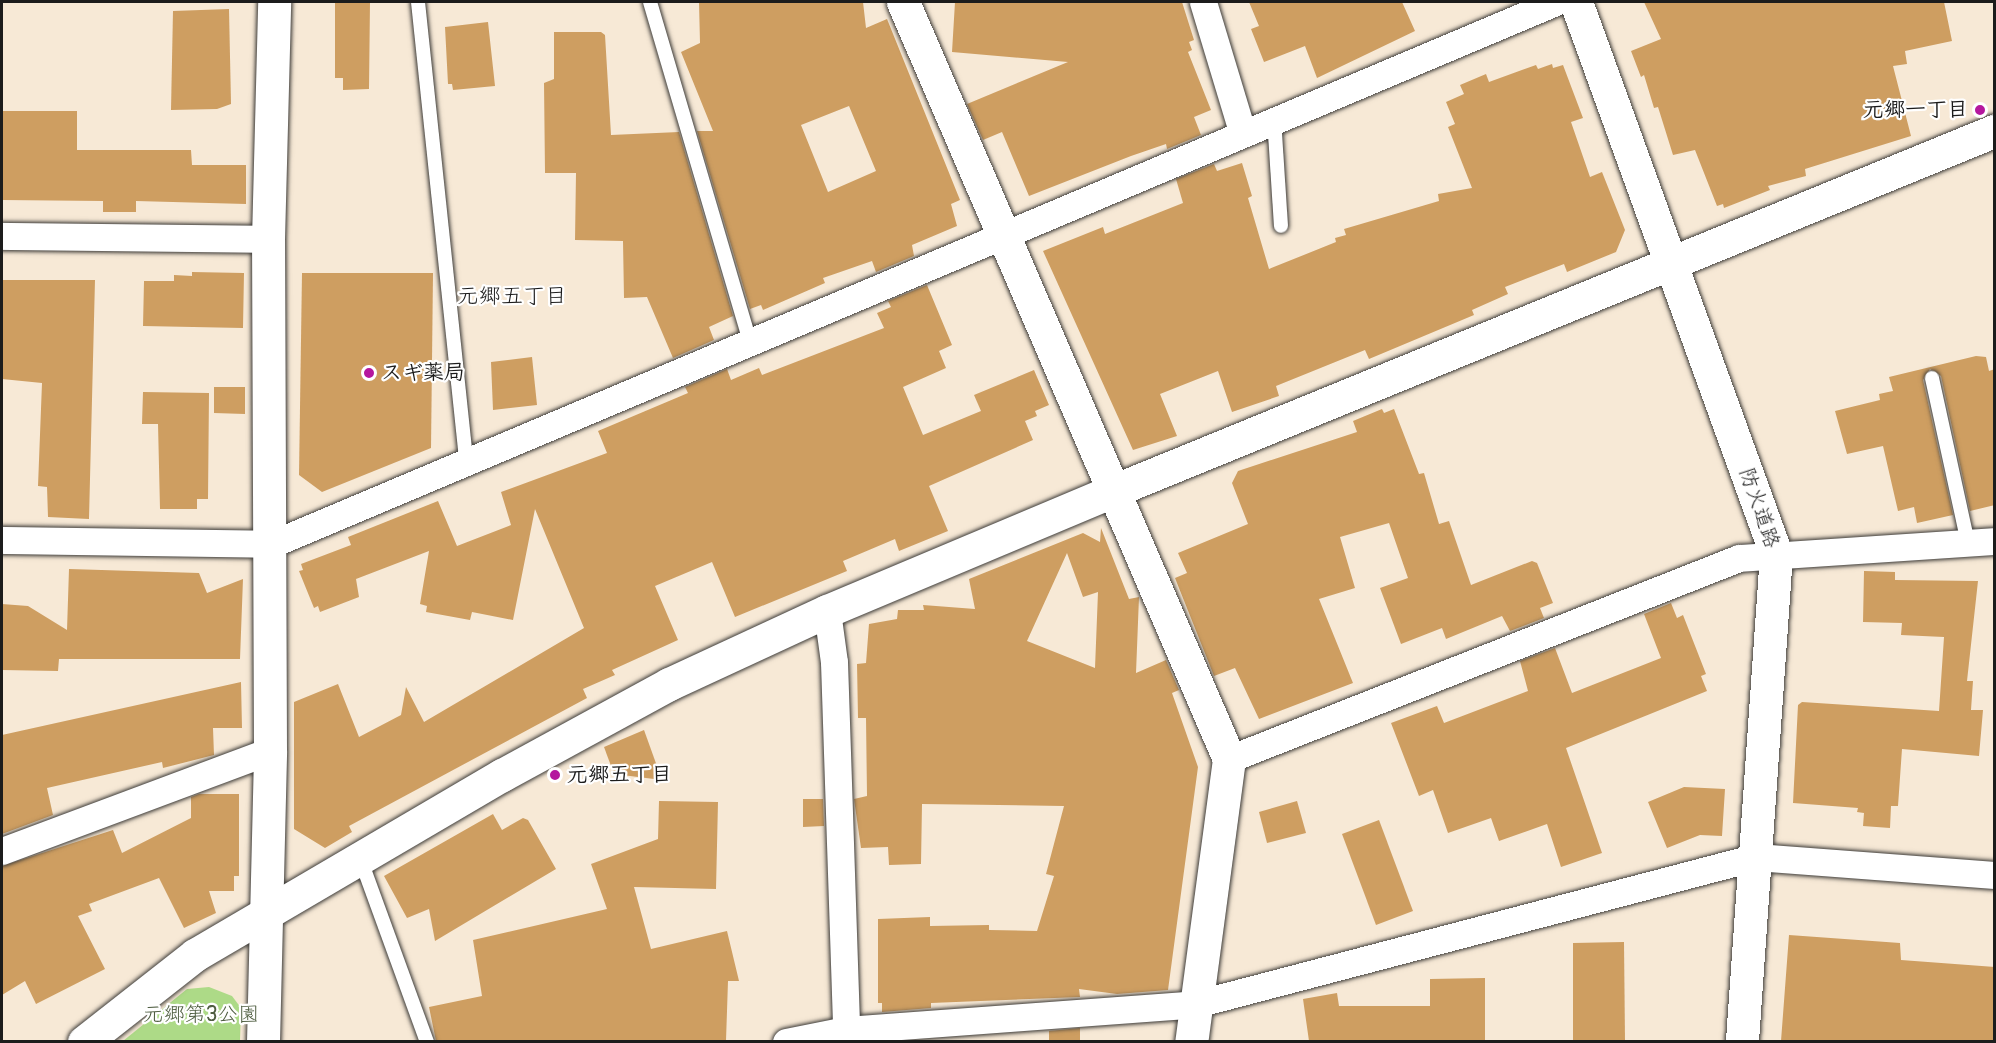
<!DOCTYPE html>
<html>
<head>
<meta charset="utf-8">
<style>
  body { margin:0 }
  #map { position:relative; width:1996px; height:1043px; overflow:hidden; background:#f7e9d6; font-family:Pangolin,"Klee One",sans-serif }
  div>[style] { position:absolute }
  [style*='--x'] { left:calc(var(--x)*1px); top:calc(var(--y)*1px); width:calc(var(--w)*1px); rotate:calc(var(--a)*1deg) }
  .green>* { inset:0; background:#adda87 }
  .building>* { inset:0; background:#ce9e61 }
  .roads { filter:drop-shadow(0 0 2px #3d3b38) drop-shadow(0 0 2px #3d3b38) }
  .service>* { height:14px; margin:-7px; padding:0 7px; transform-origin:7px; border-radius:7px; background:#fff }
  .minor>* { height:27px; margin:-13.5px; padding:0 13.5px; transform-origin:13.5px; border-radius:13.5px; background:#fff }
  .tertiary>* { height:33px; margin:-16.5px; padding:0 16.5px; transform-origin:16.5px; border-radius:16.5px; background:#fff }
  .dots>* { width:16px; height:16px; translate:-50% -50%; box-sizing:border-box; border:3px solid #fff; border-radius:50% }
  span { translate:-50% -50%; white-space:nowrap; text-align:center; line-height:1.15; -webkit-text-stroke:4.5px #fff; paint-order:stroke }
  .poi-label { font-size:21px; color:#1c1c1c; font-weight:700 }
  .right { translate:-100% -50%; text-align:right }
  .left { translate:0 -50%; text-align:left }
  .street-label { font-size:21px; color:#1c1c1c }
  .park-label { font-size:21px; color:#4f5e41 }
  .neighbourhood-label { font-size:22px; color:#1c1c1c }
  .frame { position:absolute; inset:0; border:3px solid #1c1c1c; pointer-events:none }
</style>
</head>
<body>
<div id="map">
  <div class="green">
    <i style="clip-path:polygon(209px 987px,232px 996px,241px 1008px,240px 1041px,123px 1041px,187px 989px)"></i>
  </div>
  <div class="building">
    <i style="clip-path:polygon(335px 2px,370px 2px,369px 89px,343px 90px,343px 78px,335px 78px)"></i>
    <i style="clip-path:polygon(evenodd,699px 2px,863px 2px,866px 28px,887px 19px,960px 200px,951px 204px,957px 226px,912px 245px,914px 256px,876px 272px,872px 261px,823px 278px,825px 283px,763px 310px,761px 305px,750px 309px,697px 131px,713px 131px,681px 52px,700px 43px,699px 2px,849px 106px,876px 171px,828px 192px,801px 125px,849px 106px)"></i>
    <i style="clip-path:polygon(955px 2px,1182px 2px,1194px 40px,1189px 42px,1192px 50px,1188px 52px,1211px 110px,1194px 117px,1201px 135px,1167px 149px,1166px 144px,1131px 156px,1029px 196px,1002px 132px,983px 140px,967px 104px,1068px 62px,952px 52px)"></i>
    <i style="clip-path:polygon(1249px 2px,1402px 2px,1415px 31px,1317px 78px,1305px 46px,1264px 62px,1251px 29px,1259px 26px)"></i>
    <i style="clip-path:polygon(1644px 2px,1944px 2px,1952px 41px,1905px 51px,1907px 64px,1893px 66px,1911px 136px,1805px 169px,1806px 176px,1768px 186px,1770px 190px,1724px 208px,1723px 204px,1717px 206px,1695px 150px,1673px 155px,1658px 107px,1654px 108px,1644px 75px,1641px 77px,1631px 51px,1661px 39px)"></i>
    <i style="clip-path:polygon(229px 9px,231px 104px,217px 109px,171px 110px,173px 11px)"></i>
    <i style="clip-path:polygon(488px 22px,495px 86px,453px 90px,452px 84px,448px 84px,445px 27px)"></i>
    <i style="clip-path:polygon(554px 32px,601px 32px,605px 35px,611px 135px,679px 132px,733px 316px,709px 327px,714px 340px,673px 358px,647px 297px,624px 298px,623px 241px,575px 240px,576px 173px,545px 173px,544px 83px,554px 79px)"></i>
    <i style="clip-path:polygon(1552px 64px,1553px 68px,1563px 65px,1583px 118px,1571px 122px,1590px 177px,1602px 172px,1625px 230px,1616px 252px,1567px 272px,1564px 264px,1505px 287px,1508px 294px,1472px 310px,1474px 315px,1369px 359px,1365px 350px,1276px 386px,1279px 396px,1232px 412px,1218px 371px,1160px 394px,1177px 436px,1133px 450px,1043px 251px,1103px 227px,1105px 234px,1183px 203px,1176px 179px,1214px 164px,1217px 171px,1242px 163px,1252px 196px,1248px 198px,1269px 269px,1336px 242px,1335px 238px,1346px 235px,1344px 229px,1439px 201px,1438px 194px,1472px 188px,1448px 127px,1455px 124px,1446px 102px,1464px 94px,1460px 85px,1486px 74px,1489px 82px,1536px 65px,1538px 69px)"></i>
    <i style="clip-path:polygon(2px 111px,77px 111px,77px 150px,191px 150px,192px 165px,246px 165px,246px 204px,136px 201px,136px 212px,103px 212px,103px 201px,2px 200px)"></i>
    <i style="clip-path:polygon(192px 272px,244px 273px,243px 328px,143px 326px,144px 281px,174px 281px,174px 275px,192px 276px)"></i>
    <i style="clip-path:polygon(302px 273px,433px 273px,431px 448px,322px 492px,299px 475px)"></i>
    <i style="clip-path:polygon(2px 280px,95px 280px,89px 519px,48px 517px,47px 487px,38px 486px,42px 383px,2px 379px)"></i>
    <i style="clip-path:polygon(927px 285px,952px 345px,939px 351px,946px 368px,903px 387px,923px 435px,981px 411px,974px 395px,1034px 370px,1049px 405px,1035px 411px,1037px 416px,1025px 421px,1033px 440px,929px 486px,948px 531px,899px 551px,895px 539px,843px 561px,847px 571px,735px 617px,712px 562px,655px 586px,678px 640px,612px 670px,615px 675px,583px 689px,587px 698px,349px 826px,352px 832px,325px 848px,294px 829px,294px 702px,338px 684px,359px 737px,401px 715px,406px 687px,424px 722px,584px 628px,535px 509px,513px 620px,472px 612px,470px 620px,426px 612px,427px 606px,420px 604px,429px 551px,356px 579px,359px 597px,320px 612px,318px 606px,314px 608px,299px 571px,303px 570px,301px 564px,351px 545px,348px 537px,438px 501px,457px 546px,511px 525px,501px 492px,607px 453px,598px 431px,688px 393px,685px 387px,727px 369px,731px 380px,759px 368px,762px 375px,884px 328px,877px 313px,891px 307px,888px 301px)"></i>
    <i style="clip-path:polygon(1976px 356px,1986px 357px,1989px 371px,1995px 369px,1995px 505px,1970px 511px,1941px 376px,1930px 369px,1923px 380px,1953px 515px,1917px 523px,1914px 507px,1898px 511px,1883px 446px,1847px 454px,1835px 411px,1880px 400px,1879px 394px,1893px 391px,1889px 377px)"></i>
    <i style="clip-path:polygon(532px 357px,537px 405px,493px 410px,491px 362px)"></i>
    <i style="clip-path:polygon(214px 387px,245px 387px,245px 414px,214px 413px)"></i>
    <i style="clip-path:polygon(143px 392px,209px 393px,208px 499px,197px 499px,197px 509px,160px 509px,158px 424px,142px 424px)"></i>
    <i style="clip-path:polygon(1382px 409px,1384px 413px,1394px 409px,1419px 474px,1424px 473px,1439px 524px,1449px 521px,1471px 585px,1532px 561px,1537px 563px,1553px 603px,1540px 608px,1544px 618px,1510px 631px,1502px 616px,1446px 639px,1442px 628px,1401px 644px,1380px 588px,1408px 578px,1389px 523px,1340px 537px,1355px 588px,1319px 599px,1353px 683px,1259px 719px,1235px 668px,1214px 676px,1175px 578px,1187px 573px,1178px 553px,1248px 524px,1232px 483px,1238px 471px,1357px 432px,1353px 421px)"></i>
    <i style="clip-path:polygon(evenodd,1101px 528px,1129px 599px,1139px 597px,1136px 673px,1166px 660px,1179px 690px,1172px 693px,1198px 767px,1168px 990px,1117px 994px,1079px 989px,1080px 997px,931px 1003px,931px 1008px,882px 1012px,882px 1003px,878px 1003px,878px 919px,930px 917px,930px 926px,989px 925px,989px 930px,1037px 931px,1054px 876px,1046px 874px,1064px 806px,922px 804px,921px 864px,889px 865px,888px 847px,861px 848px,854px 799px,867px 796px,866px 718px,858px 718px,857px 664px,866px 663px,869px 624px,897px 619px,898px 610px,924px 610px,923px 605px,975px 609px,969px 579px,1083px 533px,1100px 542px,1101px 528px,1067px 553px,1083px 597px,1098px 592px,1095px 668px,1027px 641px,1067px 553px)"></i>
    <i style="clip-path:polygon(69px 569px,199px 573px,207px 593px,243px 579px,240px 659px,59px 659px,58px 671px,2px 670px,2px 604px,28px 606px,67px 630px)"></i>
    <i style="clip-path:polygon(1864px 571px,1895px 572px,1895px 580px,1978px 581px,1967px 681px,1973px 681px,1971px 710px,1983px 710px,1979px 756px,1902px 749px,1898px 806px,1891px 806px,1890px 828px,1863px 826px,1864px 813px,1857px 812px,1858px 808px,1793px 803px,1798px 705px,1802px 702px,1939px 711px,1944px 637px,1901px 635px,1902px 623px,1863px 622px)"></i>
    <i style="clip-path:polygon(1671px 603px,1677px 618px,1683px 615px,1706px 674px,1701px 676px,1707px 691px,1566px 748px,1602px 853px,1561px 867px,1547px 824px,1499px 841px,1491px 818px,1448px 833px,1433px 790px,1419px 796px,1391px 723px,1437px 706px,1444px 723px,1528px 691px,1520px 661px,1555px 648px,1572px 693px,1661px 658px,1644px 614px)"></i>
    <i style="clip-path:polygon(241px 682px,242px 728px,213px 728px,214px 755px,163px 768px,162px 762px,47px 788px,53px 815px,2px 834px,2px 735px)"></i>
    <i style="clip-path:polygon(644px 730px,662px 780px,614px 774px,604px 747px)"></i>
    <i style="clip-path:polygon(1684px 787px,1725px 789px,1722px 836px,1700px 835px,1667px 848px,1648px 802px)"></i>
    <i style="clip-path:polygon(199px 794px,239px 794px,239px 876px,234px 876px,234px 891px,209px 891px,216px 913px,184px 928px,159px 878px,89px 904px,92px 911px,78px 916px,105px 969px,36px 1004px,25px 981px,2px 995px,2px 866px,113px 830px,122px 853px,191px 818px,191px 797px)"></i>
    <i style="clip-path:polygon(803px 799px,823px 799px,824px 826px,803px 827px)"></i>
    <i style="clip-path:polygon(659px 801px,718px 802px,716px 889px,634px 887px,651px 949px,727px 931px,739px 981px,728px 981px,726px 1041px,436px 1041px,429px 1007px,482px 996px,473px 940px,607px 909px,591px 864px,658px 839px)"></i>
    <i style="clip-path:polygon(1297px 801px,1306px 833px,1267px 843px,1259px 812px)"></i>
    <i style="clip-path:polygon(493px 814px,502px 830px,523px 818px,528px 820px,556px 869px,435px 941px,429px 909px,407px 918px,384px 876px)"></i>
    <i style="clip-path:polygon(1379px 820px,1413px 911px,1376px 925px,1342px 834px)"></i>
    <i style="clip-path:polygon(1789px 935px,1900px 943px,1901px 960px,1995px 967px,1995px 1041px,1781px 1041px)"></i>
    <i style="clip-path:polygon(1624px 942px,1625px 1041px,1573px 1041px,1573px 943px)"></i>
    <i style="clip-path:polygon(1485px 978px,1485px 1041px,1309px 1041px,1303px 999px,1337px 993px,1339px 1006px,1430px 1006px,1430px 979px)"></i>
    <i style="clip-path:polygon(1080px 1028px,1080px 1041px,1049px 1041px,1049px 1031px)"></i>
  </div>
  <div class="roads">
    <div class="service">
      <i style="--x:418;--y:2;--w:462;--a:84"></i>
      <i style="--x:650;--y:2;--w:354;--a:73.6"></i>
      <i style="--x:1274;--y:118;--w:108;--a:86.3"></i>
      <i style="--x:1932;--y:378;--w:169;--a:77.7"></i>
      <i style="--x:360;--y:858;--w:196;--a:70"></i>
    </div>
    <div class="minor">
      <i style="--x:1203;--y:2;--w:135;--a:73.2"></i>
      <i style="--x:2;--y:236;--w:266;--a:0.6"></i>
      <i style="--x:2;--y:540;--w:270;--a:0.8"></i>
      <i style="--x:272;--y:544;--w:1394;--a:-22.89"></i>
      <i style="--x:827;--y:611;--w:51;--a:82.2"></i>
      <i style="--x:834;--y:662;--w:368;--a:88.1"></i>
      <i style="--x:1229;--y:759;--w:548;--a:-21.51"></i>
      <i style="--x:1739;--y:558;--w:256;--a:-3.8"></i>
      <i style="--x:2;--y:851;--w:286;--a:-20.5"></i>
      <i style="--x:786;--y:1042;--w:61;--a:-11.3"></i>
      <i style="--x:846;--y:1030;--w:351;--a:-4.2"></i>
      <i style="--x:1196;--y:1004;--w:579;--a:-14.71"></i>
      <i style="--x:1756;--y:857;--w:239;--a:4.3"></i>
    </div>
    <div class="tertiary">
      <i style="--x:903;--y:2;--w:824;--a:66.7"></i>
      <i style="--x:1229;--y:759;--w:286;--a:97.6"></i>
      <i style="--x:1576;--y:2;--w:587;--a:70.08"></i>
      <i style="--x:1776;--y:554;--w:489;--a:94"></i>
      <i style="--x:84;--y:1042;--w:141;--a:-38.1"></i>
      <i style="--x:195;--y:955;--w:356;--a:-30.4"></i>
      <i style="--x:502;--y:775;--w:190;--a:-28.6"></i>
      <i style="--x:669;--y:684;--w:174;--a:-24.8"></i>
      <i style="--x:827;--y:611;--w:310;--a:-22.8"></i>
      <i style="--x:1113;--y:491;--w:952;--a:-22.23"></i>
      <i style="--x:263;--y:1042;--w:291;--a:-88.6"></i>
      <i style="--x:270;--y:751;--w:512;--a:-90.22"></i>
      <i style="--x:268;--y:239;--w:237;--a:-88.5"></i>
    </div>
  </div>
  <div class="dots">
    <i style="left:1980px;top:110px;background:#b5179e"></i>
    <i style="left:369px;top:373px;background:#b5179e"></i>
    <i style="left:555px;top:775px;background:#b5179e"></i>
  </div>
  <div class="poi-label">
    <span class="right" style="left:1968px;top:110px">元郷一丁目</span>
    <span class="left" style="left:381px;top:373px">スギ薬局</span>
    <span class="left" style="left:567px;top:775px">元郷五丁目</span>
  </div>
  <div class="street-label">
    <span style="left:1759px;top:508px;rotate:71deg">防火道路</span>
  </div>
  <div class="park-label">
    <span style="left:201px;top:1015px">元郷第3公園</span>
  </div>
  <div class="neighbourhood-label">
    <span style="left:512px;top:297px">元郷五丁目</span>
  </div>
  <div class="frame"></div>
</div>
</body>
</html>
